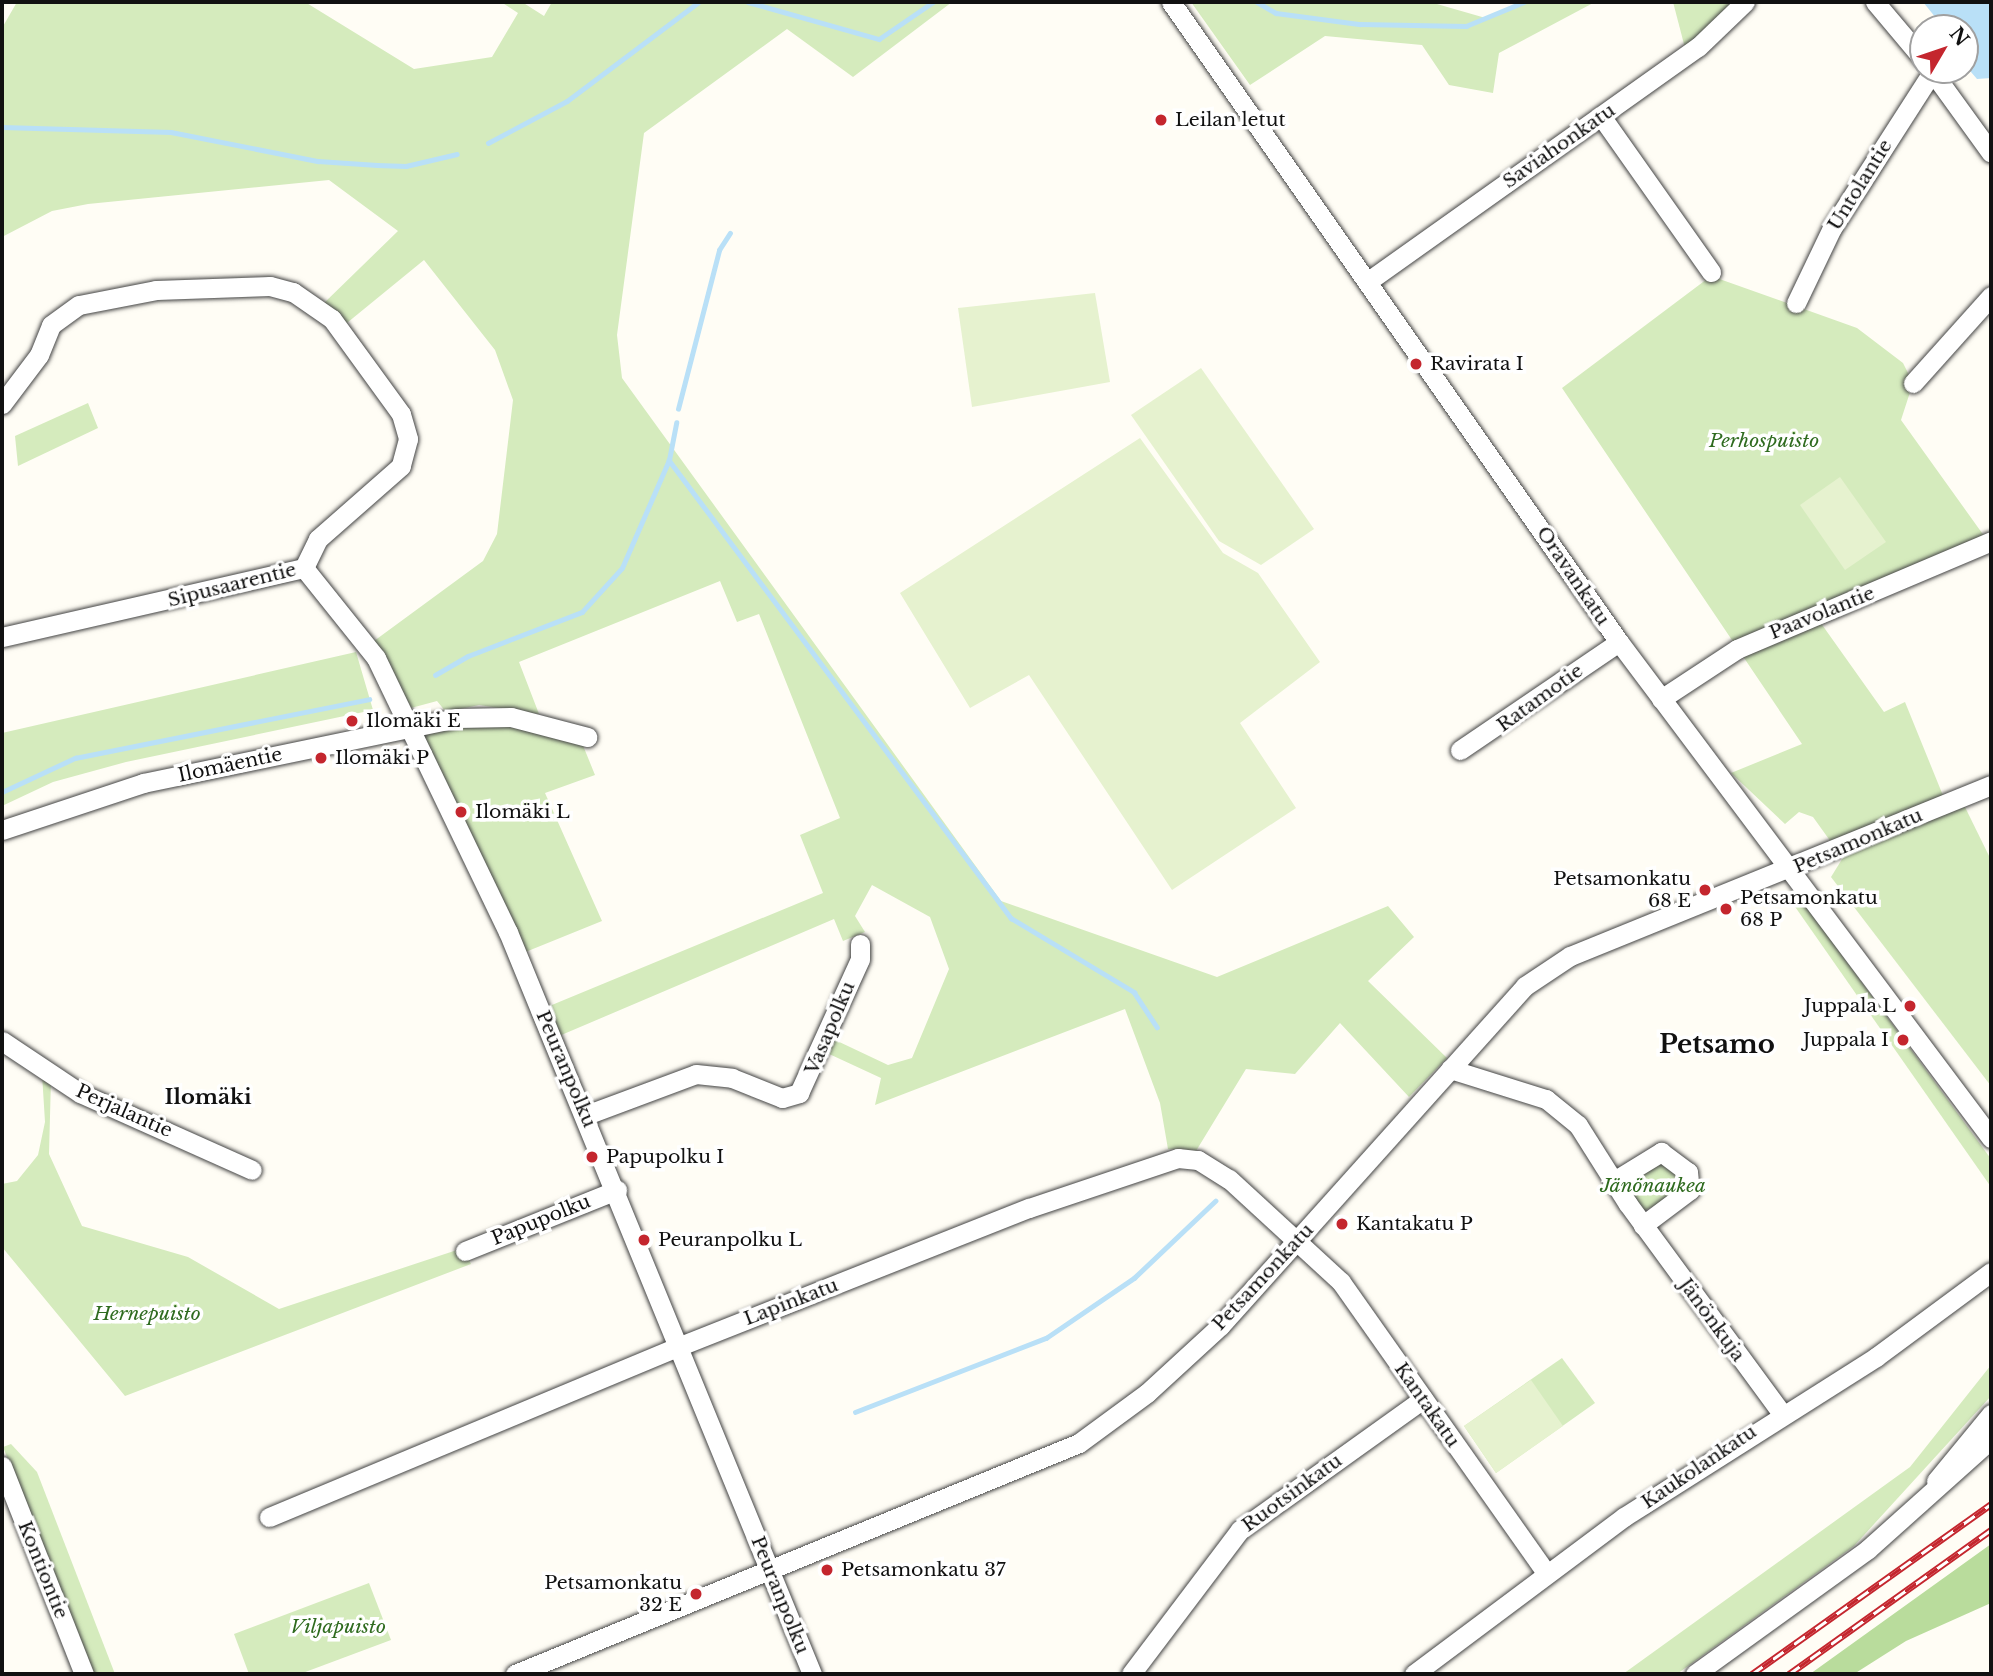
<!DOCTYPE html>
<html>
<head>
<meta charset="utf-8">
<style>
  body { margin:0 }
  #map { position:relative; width:1993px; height:1676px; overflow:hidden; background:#fffdf5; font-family:"Libre Baskerville",serif }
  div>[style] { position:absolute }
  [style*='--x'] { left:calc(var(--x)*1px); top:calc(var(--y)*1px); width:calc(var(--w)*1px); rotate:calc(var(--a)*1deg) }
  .green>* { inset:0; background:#d5ebbd }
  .forest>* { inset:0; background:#b9dc9c }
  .pitch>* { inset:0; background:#e6f2cf }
  .water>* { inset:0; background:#b9e0f7 }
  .stream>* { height:4.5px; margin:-2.25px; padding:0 2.25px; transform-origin:2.25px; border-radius:2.25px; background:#b9e0f7 }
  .roads { filter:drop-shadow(0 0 2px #444) drop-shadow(0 0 2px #444) }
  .minor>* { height:19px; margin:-9.5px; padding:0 9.5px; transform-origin:9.5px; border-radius:9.5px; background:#fff }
  .rail>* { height:7px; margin-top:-3.5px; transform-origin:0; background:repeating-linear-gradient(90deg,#fff 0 13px,#c4262e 0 26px); box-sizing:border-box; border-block:2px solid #c4262e }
  .dots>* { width:19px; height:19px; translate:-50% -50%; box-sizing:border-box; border:4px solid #fff; border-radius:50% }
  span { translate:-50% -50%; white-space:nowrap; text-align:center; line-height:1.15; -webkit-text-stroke:7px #fff; paint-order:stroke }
  .poi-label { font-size:19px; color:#111 }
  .left { translate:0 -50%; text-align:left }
  .right { translate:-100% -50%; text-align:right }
  .street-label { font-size:19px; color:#111 }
  .park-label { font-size:19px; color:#2f6b1f; font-style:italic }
  .neighbourhood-label { font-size:21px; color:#111; font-weight:700 }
  .district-label { font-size:26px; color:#111; font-weight:700 }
  .frame { position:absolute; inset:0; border:4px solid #111; pointer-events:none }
  .north { position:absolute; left:1909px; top:14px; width:70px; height:70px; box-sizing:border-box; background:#fff; border:2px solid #a0a0a0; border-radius:50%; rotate:51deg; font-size:19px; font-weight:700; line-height:28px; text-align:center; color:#111 }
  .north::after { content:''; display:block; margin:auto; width:24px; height:32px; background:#c4262e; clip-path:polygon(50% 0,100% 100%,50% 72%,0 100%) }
</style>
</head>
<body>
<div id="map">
  <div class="green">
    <i style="clip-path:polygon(17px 2px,305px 2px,414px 69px,492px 57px,518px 13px,501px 2px,522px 2px,544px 16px,552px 2px,952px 2px,853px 77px,787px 29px,644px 133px,617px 335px,622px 378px,1001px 901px,1217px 977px,1388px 906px,1414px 937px,1368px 981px,1447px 1058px,1409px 1097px,1340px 1023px,1295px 1074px,1246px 1069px,1196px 1151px,1168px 1149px,1160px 1103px,1125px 1009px,875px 1105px,881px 1078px,827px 1053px,833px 1039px,888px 1065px,912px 1058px,949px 969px,930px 917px,872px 885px,855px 916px,865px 932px,843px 941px,834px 919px,559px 1036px,547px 1007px,823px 893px,800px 835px,840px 818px,759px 614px,737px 622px,720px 581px,519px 662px,539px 714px,479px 705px,446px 712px,437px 701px,411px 708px,374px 641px,483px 561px,497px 534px,513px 400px,495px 350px,424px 260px,342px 327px,322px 305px,398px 231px,329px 180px,88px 204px,52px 211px,2px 237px,2px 28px)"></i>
    <i style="clip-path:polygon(1191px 2px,1430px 2px,1489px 19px,1524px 2px,1595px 2px,1499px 53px,1493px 93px,1449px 85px,1422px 45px,1325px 36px,1250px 85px)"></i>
    <i style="clip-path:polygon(1673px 2px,1735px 2px,1685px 48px)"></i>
    <i style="clip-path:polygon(1711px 276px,1857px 328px,1903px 363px,1913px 383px,1901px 420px,1987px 540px,1813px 612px,1884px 712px,1905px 702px,1944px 798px,1831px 842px,1813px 817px,1799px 812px,1785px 824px,1731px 773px,1802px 744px,1562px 388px)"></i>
    <i style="clip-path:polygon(88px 403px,98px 428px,18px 466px,15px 436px)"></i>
    <i style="clip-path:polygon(356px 652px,373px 710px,126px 762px,53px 782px,2px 806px,2px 733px)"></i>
    <i style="clip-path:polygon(486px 722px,582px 743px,595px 775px,545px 793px,602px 921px,523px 953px,423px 735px)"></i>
    <i style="clip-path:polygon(1963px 803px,1991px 860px,1991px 1086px,1831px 877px,1844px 856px)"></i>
    <i style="clip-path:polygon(1798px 895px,1991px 1159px,1991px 1187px,1791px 901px)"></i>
    <i style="clip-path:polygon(42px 1074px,51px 1079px,49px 1154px,82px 1226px,188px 1257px,279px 1309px,463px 1248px,471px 1264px,125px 1396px,2px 1247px,2px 1184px,17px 1181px,38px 1155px,45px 1122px)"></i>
    <i style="clip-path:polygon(1655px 1161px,1676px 1171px,1681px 1184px,1676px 1196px,1639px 1213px,1625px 1189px)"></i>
    <i style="clip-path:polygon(1562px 1358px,1595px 1403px,1496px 1473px,1464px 1426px)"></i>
    <i style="clip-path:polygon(1991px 1365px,1991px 1396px,1854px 1546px,1677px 1674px,1623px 1674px,1910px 1467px)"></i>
    <i style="clip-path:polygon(11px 1444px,37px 1472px,115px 1674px,94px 1674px,3px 1447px)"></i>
    <i style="clip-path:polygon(369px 1583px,391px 1640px,300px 1674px,249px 1674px,234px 1634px)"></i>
  </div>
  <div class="forest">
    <i style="clip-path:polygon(1991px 1544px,1991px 1603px,1906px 1641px,1854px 1674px,1810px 1674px)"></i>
  </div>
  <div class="pitch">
    <i style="clip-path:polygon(1095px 293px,1110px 382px,972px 407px,958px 308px)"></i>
    <i style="clip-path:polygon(1201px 368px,1314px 529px,1261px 565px,1219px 541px,1131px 415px)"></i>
    <i style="clip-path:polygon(1140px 438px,1223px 553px,1258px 573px,1320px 662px,1240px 723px,1296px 808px,1172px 890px,1029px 675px,970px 708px,900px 593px)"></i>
    <i style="clip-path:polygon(1840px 477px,1886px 542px,1845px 570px,1800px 505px)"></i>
    <i style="clip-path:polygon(1531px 1380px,1563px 1426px,1496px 1473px,1464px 1426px)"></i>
  </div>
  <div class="water">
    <i style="clip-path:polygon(1923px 2px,1991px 2px,1991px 78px,1977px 79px,1965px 65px,1965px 28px,1944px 28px)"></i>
  </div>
  <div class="stream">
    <i style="--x:748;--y:2;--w:136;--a:15.8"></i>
    <i style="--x:879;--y:39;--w:65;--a:-34.4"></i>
    <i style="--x:1257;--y:2;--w:22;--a:30"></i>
    <i style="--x:1276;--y:13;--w:85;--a:7.5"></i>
    <i style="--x:1360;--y:24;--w:106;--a:1.1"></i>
    <i style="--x:1466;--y:26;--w:63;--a:-22.5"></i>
    <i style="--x:2;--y:127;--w:169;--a:1.7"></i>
    <i style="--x:171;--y:132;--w:150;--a:11.2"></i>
    <i style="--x:318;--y:161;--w:59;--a:3.9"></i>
    <i style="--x:377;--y:165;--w:29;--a:2"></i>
    <i style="--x:406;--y:166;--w:52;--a:-13.2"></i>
    <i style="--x:488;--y:143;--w:89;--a:-28"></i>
    <i style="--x:567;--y:101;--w:165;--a:-36.9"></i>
    <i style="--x:678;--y:409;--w:164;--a:-75.5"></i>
    <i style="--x:719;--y:250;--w:20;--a:-57"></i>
    <i style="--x:669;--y:460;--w:572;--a:53.25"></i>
    <i style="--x:1011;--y:918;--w:144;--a:31"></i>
    <i style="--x:1134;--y:992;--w:42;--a:56.7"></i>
    <i style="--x:435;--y:675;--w:38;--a:-30"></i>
    <i style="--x:468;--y:656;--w:122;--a:-21.1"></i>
    <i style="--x:582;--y:612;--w:59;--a:-47.7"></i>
    <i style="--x:622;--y:568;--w:118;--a:-66.5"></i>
    <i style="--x:669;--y:460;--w:38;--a:-79"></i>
    <i style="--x:2;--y:792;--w:81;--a:-25"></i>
    <i style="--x:75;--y:758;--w:300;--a:-11.3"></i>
    <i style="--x:855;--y:1412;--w:205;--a:-21.2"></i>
    <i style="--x:1046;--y:1338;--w:107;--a:-34.3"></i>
    <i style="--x:1134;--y:1278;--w:112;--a:-43.5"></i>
  </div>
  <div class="roads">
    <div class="minor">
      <i style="--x:1171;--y:2;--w:781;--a:55.01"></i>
      <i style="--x:1619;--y:642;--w:620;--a:53.13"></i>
      <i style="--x:1875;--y:2;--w:75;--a:49.9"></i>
      <i style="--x:1931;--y:70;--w:102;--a:54.1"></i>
      <i style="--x:1601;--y:116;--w:191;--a:54.8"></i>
      <i style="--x:1367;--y:282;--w:406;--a:-35.4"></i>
      <i style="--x:1698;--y:47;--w:65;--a:-43.8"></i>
      <i style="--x:1796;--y:303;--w:83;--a:-64.4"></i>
      <i style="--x:1832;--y:228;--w:185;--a:-57.3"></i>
      <i style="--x:1913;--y:383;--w:117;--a:-48.1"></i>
      <i style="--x:2;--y:404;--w:61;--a:-52.9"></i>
      <i style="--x:39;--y:355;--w:32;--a:-68"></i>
      <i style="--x:51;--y:325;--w:34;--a:-36"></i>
      <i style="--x:79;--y:305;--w:78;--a:-11"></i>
      <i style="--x:156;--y:290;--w:114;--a:-2"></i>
      <i style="--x:270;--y:286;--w:24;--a:15"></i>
      <i style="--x:293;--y:292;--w:47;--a:34.7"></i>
      <i style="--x:332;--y:319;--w:117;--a:54"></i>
      <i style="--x:401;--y:414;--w:26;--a:74"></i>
      <i style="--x:408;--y:439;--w:28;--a:105"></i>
      <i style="--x:401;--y:466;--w:111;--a:138.7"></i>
      <i style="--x:318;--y:539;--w:32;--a:116"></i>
      <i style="--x:304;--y:568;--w:115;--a:51.3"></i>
      <i style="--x:376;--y:658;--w:304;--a:64.3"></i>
      <i style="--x:508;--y:932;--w:802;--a:67.72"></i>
      <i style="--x:2;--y:637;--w:310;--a:-12.9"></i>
      <i style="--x:1661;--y:699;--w:91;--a:-33.3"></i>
      <i style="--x:1737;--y:649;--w:276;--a:-23"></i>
      <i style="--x:1460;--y:750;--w:192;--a:-34.2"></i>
      <i style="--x:2;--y:830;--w:149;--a:-18.4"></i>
      <i style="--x:143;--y:783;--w:321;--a:-11.7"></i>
      <i style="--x:457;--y:718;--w:54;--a:-1.1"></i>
      <i style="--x:511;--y:717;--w:79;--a:14.7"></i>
      <i style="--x:2;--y:1041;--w:94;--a:33.7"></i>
      <i style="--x:80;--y:1093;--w:188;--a:24.1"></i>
      <i style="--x:1450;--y:1069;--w:101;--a:17.4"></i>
      <i style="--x:1546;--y:1099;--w:41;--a:39.1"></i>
      <i style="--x:1578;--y:1125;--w:93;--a:57.7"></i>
      <i style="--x:1628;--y:1204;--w:260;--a:53.7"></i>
      <i style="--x:586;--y:1115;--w:117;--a:-20.4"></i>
      <i style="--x:696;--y:1074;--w:36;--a:6"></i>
      <i style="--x:732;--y:1078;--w:54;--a:21.8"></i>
      <i style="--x:782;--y:1098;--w:18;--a:-16"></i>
      <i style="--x:799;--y:1093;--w:147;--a:-65.5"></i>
      <i style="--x:860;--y:959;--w:15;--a:-90"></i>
      <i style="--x:1617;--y:1179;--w:52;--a:-31.5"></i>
      <i style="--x:1661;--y:1152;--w:34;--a:37"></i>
      <i style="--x:1688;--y:1172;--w:18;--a:84"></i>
      <i style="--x:1690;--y:1190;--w:59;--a:143.3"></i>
      <i style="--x:465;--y:1251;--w:164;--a:-21.9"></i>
      <i style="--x:2;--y:1466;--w:224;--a:68.5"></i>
      <i style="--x:1936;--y:1481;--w:87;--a:-50.6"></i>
      <i style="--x:269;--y:1517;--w:445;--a:-22.6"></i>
      <i style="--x:680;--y:1346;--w:375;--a:-21.6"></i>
      <i style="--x:1029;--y:1208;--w:157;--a:-18.6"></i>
      <i style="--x:1178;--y:1158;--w:20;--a:6"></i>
      <i style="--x:1198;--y:1160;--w:36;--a:32"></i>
      <i style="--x:1229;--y:1179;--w:152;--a:42.6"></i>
      <i style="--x:1341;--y:1282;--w:357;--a:54.8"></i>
      <i style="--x:515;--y:1674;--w:609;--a:-22.27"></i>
      <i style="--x:1079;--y:1443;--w:84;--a:-36.3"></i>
      <i style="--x:1147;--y:1393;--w:99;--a:-42.5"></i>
      <i style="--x:1220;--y:1326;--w:457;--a:-48.1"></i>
      <i style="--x:1525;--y:986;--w:54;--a:-33.7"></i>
      <i style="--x:1570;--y:956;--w:454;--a:-22.1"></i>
      <i style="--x:1131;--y:1674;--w:181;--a:-52.9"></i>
      <i style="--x:1240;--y:1530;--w:225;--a:-35.6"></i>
      <i style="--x:1414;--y:1674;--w:262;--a:-36.8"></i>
      <i style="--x:1624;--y:1517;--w:299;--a:-32.4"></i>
      <i style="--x:1876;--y:1357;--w:143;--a:-36.5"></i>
      <i style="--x:1695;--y:1674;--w:213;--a:-35.8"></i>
      <i style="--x:1868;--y:1549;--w:165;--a:-41.8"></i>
    </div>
  </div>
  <div class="rail">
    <i style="--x:1752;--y:1674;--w:293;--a:-35.4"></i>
    <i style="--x:1789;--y:1674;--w:248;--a:-35.5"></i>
  </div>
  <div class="dots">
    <i style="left:1161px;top:120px;background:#c4262e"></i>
    <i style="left:1416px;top:364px;background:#c4262e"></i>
    <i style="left:352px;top:721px;background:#c4262e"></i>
    <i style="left:321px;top:758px;background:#c4262e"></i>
    <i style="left:461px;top:812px;background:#c4262e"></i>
    <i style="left:1705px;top:890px;background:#c4262e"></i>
    <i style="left:1726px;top:909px;background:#c4262e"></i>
    <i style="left:1910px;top:1006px;background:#c4262e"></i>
    <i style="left:1903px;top:1040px;background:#c4262e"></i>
    <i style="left:592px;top:1157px;background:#c4262e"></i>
    <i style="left:1342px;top:1224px;background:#c4262e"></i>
    <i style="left:644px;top:1240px;background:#c4262e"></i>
    <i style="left:827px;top:1570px;background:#c4262e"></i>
    <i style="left:696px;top:1594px;background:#c4262e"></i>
  </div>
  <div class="poi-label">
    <span class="left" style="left:1175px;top:120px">Leilan letut</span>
    <span class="left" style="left:1430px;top:364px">Ravirata I</span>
    <span class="left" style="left:366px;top:721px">Ilomäki E</span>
    <span class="left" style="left:335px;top:758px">Ilomäki P</span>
    <span class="left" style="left:475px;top:812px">Ilomäki L</span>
    <span class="right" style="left:1691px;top:890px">Petsamonkatu<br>68 E</span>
    <span class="left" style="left:1740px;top:909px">Petsamonkatu<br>68 P</span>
    <span class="right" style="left:1896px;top:1006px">Juppala L</span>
    <span class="right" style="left:1889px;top:1040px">Juppala I</span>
    <span class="left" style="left:606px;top:1157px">Papupolku I</span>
    <span class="left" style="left:1356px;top:1224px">Kantakatu P</span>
    <span class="left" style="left:658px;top:1240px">Peuranpolku L</span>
    <span class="left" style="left:841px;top:1570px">Petsamonkatu 37</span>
    <span class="right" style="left:682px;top:1594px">Petsamonkatu<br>32 E</span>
  </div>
  <div class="street-label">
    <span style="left:1559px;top:146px;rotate:-35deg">Saviahonkatu</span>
    <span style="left:1860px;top:185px;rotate:-58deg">Untolantie</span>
    <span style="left:1573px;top:576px;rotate:56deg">Oravankatu</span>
    <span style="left:232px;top:585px;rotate:-14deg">Sipusaarentie</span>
    <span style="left:1822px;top:613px;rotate:-22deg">Paavolantie</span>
    <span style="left:1540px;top:698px;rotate:-36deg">Ratamotie</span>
    <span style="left:230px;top:765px;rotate:-12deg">Ilomäentie</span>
    <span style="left:1858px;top:841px;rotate:-23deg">Petsamonkatu</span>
    <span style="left:830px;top:1028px;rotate:-67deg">Vasapolku</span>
    <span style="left:566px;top:1069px;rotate:67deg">Peuranpolku</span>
    <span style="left:124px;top:1111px;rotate:24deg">Perjalantie</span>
    <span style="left:541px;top:1220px;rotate:-22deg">Papupolku</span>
    <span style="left:1263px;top:1277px;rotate:-47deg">Petsamonkatu</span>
    <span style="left:791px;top:1302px;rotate:-21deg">Lapinkatu</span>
    <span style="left:1712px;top:1320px;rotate:54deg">Jänönkuja</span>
    <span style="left:1427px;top:1405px;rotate:55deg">Kantakatu</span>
    <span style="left:1699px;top:1467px;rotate:-34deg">Kaukolankatu</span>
    <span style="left:1292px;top:1493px;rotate:-36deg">Ruotsinkatu</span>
    <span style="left:43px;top:1570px;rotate:68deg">Kontiontie</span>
    <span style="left:780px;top:1595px;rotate:68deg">Peuranpolku</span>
  </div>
  <div class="park-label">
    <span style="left:1764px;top:441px">Perhospuisto</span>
    <span style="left:1653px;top:1186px">Jänönaukea</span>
    <span style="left:147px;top:1314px">Hernepuisto</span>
    <span style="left:338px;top:1627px">Viljapuisto</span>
  </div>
  <div class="neighbourhood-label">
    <span style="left:208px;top:1097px">Ilomäki</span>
  </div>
  <div class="district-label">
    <span style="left:1717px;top:1045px">Petsamo</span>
  </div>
  <div class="frame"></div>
  <div class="north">N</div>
</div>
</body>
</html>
